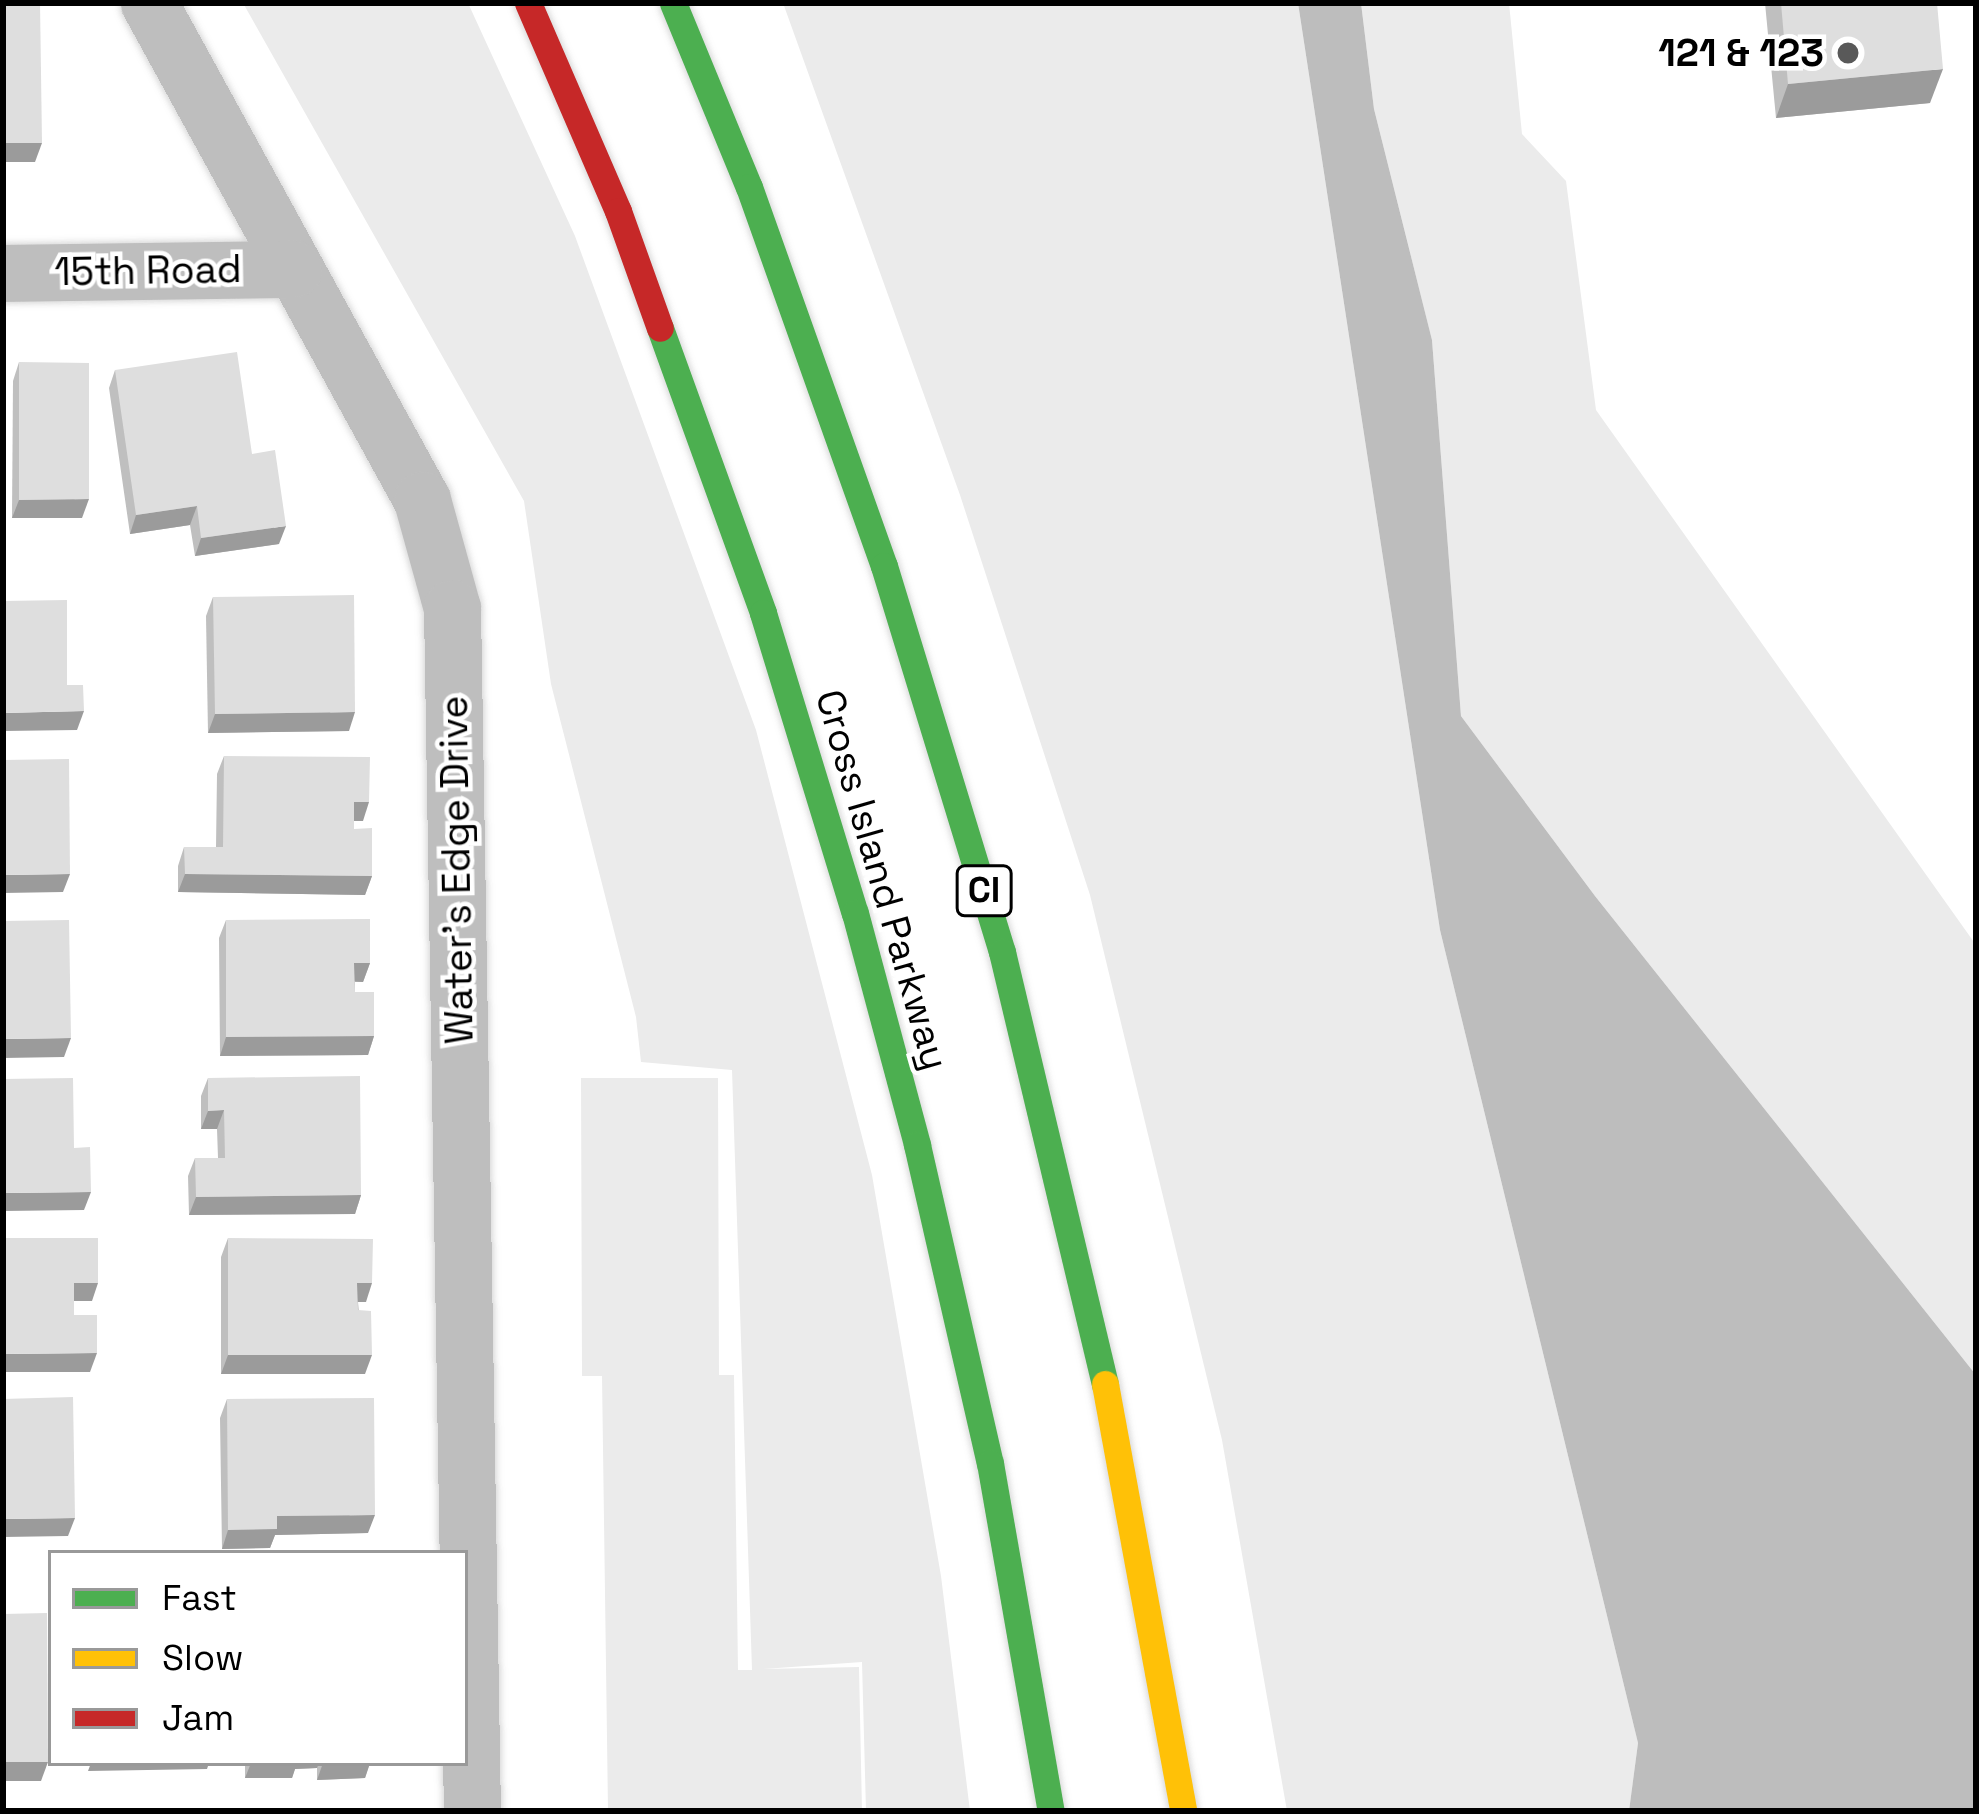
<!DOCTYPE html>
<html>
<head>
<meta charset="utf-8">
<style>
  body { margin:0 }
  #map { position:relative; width:1979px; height:1814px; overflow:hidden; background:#fff; font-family:"Space Grotesk",sans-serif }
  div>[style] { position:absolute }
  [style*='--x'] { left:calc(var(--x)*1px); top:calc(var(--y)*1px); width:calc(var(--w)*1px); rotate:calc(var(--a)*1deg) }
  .green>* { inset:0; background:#ebebeb }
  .water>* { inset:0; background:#bdbdbd }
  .roads { filter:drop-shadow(0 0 3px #dbdbdb) drop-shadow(0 0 3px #dbdbdb) }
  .street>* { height:57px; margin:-28.5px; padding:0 28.5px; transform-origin:28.5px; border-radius:28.5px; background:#bebebe }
  .fast>* { height:27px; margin:-13.5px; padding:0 13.5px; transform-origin:13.5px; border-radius:13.5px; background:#4caf50 }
  .slow>* { height:27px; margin:-13.5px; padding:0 13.5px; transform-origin:13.5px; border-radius:13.5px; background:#ffc107 }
  .jam>* { height:27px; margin:-13.5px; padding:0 13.5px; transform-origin:13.5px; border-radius:13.5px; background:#c62828 }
  .wall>* { inset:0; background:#bfbfbf }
  .shaded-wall>* { inset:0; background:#9b9b9b }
  .building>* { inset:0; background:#dedede }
  .dots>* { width:33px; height:33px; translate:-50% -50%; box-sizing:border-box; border:6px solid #fff; border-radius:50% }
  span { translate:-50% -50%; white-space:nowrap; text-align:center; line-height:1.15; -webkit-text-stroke:9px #fff; paint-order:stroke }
  .shield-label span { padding:3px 9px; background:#fff; border:3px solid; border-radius:9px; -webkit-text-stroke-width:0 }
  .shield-label { font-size:36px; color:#000; font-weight:700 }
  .poi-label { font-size:39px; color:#000; font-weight:700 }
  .right { translate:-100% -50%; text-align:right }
  .street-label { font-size:39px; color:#000 }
  .frame { position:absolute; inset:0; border:6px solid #000; pointer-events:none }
  .legend { position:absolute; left:48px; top:1550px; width:420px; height:216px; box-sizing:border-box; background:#fff; border:3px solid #999; margin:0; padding:15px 21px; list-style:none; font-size:36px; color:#000 }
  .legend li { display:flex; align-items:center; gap:24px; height:60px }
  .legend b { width:60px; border:3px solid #999 }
</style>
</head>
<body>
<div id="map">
  <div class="green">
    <i style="clip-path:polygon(243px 3px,468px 3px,575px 236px,756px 730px,872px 1175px,941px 1576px,970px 1811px,866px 1811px,862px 1662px,763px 1669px,859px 1667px,862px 1811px,608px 1811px,602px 1376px,582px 1376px,581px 1078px,718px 1078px,719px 1375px,734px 1375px,738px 1670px,752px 1670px,732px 1070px,641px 1062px,636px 1017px,551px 684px,524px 501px)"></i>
    <i style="clip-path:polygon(783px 3px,1298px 3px,1440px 930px,1638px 1743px,1629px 1811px,1287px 1811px,1222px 1440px,1090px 895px,960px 495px)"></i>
    <i style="clip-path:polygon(1361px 3px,1509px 3px,1522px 134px,1566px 181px,1596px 410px,1976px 945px,1976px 1375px,1595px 896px,1461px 716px,1432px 340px,1374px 109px)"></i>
  </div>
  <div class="water">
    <i style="clip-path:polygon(1298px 3px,1361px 3px,1374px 109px,1432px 340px,1461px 716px,1595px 896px,1976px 1375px,1976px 1811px,1629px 1811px,1638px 1743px,1440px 930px)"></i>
  </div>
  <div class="roads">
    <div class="street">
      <i style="--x:149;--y:3;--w:567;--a:61.22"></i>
      <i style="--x:422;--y:500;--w:112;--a:74.5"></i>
      <i style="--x:452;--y:608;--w:1203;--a:89.05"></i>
      <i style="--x:3;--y:273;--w:290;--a:-0.8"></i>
    </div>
    <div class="fast">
      <i style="--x:673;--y:3;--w:199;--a:67.6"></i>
      <i style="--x:749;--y:187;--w:402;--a:70.4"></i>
      <i style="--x:884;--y:566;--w:404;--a:73"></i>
      <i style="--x:1002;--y:952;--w:444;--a:76.6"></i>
      <i style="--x:660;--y:328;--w:303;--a:70.1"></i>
      <i style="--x:763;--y:613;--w:314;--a:73"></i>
      <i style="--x:855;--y:913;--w:240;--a:75"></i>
      <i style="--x:917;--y:1145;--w:326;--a:77.1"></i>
      <i style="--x:990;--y:1463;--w:353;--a:80.1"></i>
    </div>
    <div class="slow">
      <i style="--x:1105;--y:1384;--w:434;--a:79.6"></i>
    </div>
    <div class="jam">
      <i style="--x:528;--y:3;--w:227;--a:66.6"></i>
      <i style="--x:618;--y:211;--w:124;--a:70.3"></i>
    </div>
  </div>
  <div class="wall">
    <i style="clip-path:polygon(1765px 3px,1937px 3px,1930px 103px,1776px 118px)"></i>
    <i style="clip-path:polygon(19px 362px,82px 518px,12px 518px,13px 381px)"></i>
    <i style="clip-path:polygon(115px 370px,252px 454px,279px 544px,195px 556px,190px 525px,130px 534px,109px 388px)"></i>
    <i style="clip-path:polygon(213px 597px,349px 731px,208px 733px,206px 616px)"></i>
    <i style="clip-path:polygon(224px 756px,363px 821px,354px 821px,354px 829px,372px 876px,365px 895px,178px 892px,178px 866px,184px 847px,216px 847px,217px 774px)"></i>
    <i style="clip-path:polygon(226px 920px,370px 963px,363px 982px,355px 982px,355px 992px,374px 1036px,368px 1055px,220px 1056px,219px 938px)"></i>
    <i style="clip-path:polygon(208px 1078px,361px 1195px,355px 1214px,189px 1215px,188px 1176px,195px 1158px,218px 1158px,217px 1129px,201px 1129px,201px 1096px)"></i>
    <i style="clip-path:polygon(228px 1238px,366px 1302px,358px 1302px,365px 1374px,221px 1374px,221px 1257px)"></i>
    <i style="clip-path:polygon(227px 1399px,368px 1533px,275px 1535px,270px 1548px,222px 1549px,220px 1418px)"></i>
    <i style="clip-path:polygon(245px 1763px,370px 1763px,365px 1778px,317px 1780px,317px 1768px,295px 1769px,292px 1778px,245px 1778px)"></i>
  </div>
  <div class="shaded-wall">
    <i style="clip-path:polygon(1943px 69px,1930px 103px,1776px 118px,1788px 84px)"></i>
    <i style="clip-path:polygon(3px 143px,42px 143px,35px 162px,3px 162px)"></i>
    <i style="clip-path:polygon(89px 499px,82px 518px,12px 518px,19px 500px)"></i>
    <i style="clip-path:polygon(197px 506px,190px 525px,130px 534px,136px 515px)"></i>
    <i style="clip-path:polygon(286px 526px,279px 544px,195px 556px,201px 538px)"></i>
    <i style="clip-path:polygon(84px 711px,77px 730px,3px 731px,3px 713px)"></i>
    <i style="clip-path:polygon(355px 712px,349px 731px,208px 733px,215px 714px)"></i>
    <i style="clip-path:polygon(354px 802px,369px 802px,363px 821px,348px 821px)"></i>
    <i style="clip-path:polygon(70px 874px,63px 892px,3px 893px,3px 875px)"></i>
    <i style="clip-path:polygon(185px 874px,372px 876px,365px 895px,178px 892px)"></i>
    <i style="clip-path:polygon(354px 963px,370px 963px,363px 982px,348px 981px)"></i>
    <i style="clip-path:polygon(374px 1036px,368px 1055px,220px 1056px,226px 1037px)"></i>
    <i style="clip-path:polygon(71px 1038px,64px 1057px,3px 1058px,3px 1039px)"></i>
    <i style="clip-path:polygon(224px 1110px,217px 1129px,201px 1129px,208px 1111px)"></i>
    <i style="clip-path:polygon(91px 1192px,84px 1210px,3px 1211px,3px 1193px)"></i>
    <i style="clip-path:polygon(361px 1195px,355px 1214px,189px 1215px,196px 1197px)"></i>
    <i style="clip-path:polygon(74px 1283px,98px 1283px,92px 1301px,67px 1301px)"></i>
    <i style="clip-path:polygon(357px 1283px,372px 1283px,366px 1302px,351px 1302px)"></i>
    <i style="clip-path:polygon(97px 1353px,90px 1372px,3px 1372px,3px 1354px)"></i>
    <i style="clip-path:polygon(228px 1355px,372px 1355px,365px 1374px,221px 1374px)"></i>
    <i style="clip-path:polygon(375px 1515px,368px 1533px,275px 1535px,270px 1548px,222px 1549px,228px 1530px,277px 1516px)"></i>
    <i style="clip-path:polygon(75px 1518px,68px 1536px,3px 1537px,3px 1519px)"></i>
    <i style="clip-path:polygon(3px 1762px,48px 1762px,41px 1781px,3px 1781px)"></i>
    <i style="clip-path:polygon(91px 1763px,209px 1763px,207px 1769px,88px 1771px)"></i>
    <i style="clip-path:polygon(251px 1763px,319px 1763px,317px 1768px,295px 1769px,292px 1778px,245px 1778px)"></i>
    <i style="clip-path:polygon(323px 1763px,370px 1763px,365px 1778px,317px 1780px)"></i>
  </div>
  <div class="building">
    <i style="clip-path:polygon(3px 3px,40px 3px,42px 143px,3px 143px)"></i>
    <i style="clip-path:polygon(1781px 3px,1937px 3px,1943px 69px,1788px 84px)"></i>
    <i style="clip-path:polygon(237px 352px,252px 454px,275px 450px,286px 526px,201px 538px,197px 506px,136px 515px,115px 370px)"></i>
    <i style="clip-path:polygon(19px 362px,89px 363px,89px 499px,19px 500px)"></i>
    <i style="clip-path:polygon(354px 595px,355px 712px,215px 714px,213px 597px)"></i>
    <i style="clip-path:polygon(67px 600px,67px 685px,83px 685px,84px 711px,3px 713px,3px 601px)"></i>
    <i style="clip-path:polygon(224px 756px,370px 757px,369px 802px,354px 802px,354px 829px,372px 828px,372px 876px,185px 874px,184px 847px,223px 847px)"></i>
    <i style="clip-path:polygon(69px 759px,70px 874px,3px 875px,3px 760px)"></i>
    <i style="clip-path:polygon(370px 919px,370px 963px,354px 963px,355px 992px,374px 992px,374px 1036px,226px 1037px,226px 920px)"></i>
    <i style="clip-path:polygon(69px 920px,71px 1038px,3px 1039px,3px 921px)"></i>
    <i style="clip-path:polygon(360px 1076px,361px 1195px,196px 1197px,195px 1158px,225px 1158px,224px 1110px,208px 1111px,208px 1078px)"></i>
    <i style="clip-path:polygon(73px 1078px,74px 1148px,90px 1147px,91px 1192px,3px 1193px,3px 1079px)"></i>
    <i style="clip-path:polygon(3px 1238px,98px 1238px,98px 1283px,74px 1283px,74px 1315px,97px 1315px,97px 1353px,3px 1354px)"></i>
    <i style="clip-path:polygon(228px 1238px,373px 1239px,372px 1283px,357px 1283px,358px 1310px,371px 1311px,372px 1355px,228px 1355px)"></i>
    <i style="clip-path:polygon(73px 1397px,75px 1518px,3px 1519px,3px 1399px)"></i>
    <i style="clip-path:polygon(374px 1398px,375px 1515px,277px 1516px,277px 1529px,228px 1530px,227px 1399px)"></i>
    <i style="clip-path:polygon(47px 1613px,48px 1762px,3px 1762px,3px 1614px)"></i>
  </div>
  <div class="dots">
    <i style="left:1848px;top:53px;background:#595959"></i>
  </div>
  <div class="shield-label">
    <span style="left:984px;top:891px">CI</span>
  </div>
  <div class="poi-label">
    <span class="right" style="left:1824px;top:53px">121 &amp; 123</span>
  </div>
  <div class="street-label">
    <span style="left:148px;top:271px;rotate:-1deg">15th Road</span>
    <span style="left:457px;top:870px;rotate:-91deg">Water's Edge Drive</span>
    <span style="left:882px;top:880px;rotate:74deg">Cross Island Parkway</span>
  </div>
  <div class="frame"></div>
  <ul class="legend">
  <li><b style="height:15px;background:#4caf50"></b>Fast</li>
  <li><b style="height:15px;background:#ffc107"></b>Slow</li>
  <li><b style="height:15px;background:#c62828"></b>Jam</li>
  </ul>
</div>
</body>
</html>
